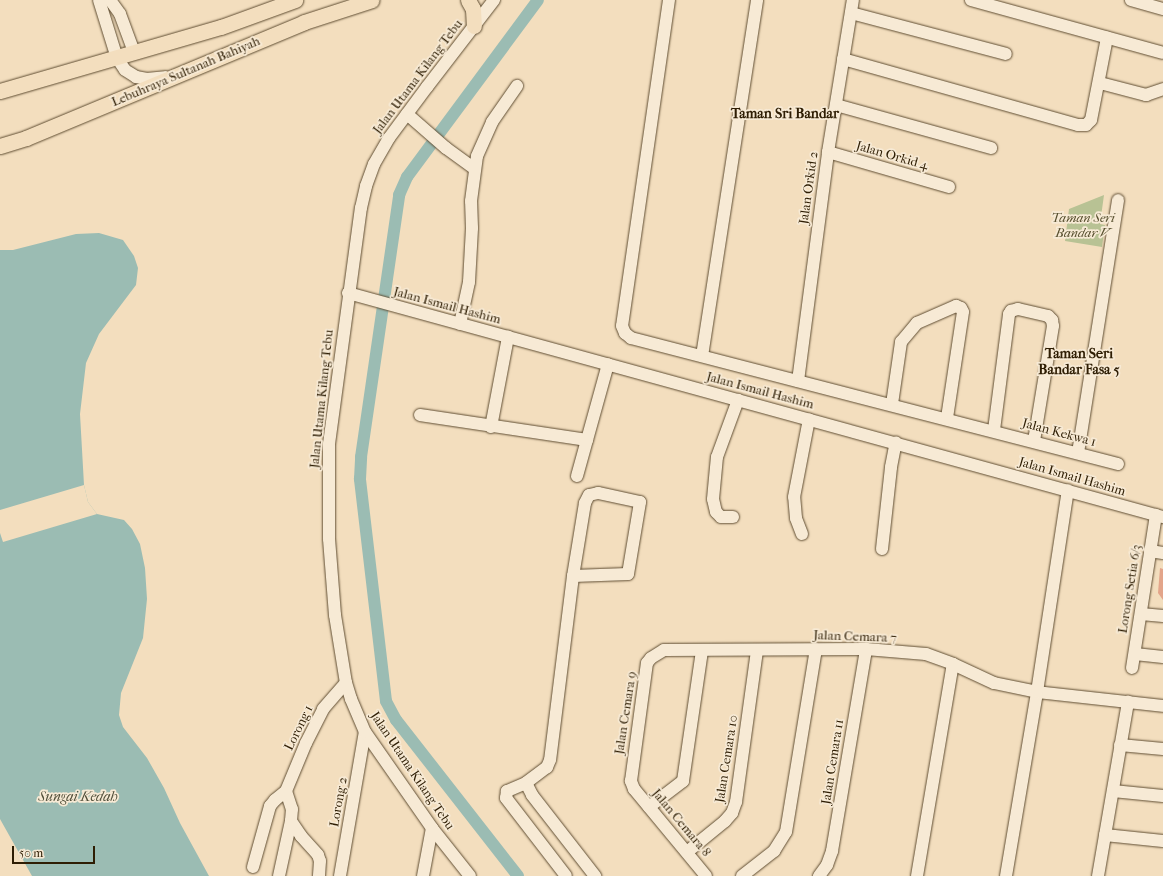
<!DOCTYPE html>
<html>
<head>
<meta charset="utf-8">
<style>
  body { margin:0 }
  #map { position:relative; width:1163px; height:876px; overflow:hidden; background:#f3debe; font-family:"IM FELL French Canon",serif }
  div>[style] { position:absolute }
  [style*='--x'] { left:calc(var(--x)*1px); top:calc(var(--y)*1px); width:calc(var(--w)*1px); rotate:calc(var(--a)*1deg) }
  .green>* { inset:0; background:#b8c294 }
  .water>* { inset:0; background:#9bbcb3 }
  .pier>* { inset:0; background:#f3debe }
  .canal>* { height:12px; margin:-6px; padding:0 6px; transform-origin:6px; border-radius:6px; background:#9bbcb3 }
  .building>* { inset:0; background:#e3a58a }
  .roads { filter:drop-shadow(0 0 1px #5f4d32) drop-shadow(0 0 1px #5f4d32) }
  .minor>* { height:12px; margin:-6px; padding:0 6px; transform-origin:6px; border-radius:6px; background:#f7ead5 }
  .major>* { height:15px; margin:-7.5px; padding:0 7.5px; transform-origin:7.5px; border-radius:7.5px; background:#f3debe }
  span { translate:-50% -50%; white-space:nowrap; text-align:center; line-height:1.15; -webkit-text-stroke:3.5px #f7ead5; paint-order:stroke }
  .street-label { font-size:13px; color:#2e1d03 }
  .park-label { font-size:13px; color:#574f2e; font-style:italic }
  .neighbourhood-label { font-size:14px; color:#2e1d03; font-weight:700 }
  .water-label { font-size:14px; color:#4f4d38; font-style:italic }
  .scale { position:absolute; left:12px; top:846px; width:83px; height:18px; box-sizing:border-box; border:2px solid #2e1d03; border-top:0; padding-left:5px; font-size:12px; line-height:14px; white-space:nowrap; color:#2e1d03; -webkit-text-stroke:3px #f7ead5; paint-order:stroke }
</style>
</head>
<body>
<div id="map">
  <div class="green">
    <i style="clip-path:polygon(1104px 195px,1100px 224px,1105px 225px,1102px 247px,1065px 241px,1069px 209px)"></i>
  </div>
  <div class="water">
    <i style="clip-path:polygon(99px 233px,123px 240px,134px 256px,138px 268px,136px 285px,99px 334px,86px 363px,80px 414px,84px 485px,88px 502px,97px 514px,124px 520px,132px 529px,140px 544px,145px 568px,147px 599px,143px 638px,121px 693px,119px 715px,123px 727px,147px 758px,164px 788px,180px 823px,209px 876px,32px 876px,0 819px,0 250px,13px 250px,76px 234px)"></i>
  </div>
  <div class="pier">
    <i style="clip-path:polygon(84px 485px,88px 502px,97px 514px,3px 542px,0 533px,0 510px)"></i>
  </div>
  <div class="canal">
    <i style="--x:518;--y:876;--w:198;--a:-128"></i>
    <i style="--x:396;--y:720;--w:21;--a:-118"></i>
    <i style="--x:386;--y:701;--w:224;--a:-96.7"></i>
    <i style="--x:360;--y:479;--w:22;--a:-87"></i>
    <i style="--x:361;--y:457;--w:265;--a:-81.7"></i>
    <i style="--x:399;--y:195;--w:20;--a:-66"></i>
    <i style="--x:407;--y:177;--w:220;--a:-53.5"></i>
  </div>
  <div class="building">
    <i style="clip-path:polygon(1160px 568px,1163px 569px,1163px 600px,1158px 593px)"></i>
  </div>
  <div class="roads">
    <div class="minor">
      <i style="--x:99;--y:0;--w:61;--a:72.8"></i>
      <i style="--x:117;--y:58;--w:14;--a:56"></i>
      <i style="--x:125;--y:70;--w:13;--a:32"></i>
      <i style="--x:136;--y:77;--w:11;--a:10"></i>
      <i style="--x:147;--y:79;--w:18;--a:-6"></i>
      <i style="--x:110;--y:0;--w:17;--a:54"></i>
      <i style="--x:120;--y:14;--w:40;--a:69.8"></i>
      <i style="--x:669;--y:0;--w:329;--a:98.2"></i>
      <i style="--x:622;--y:326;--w:8;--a:67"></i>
      <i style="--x:625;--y:333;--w:8;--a:40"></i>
      <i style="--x:631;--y:338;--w:503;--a:14.51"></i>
      <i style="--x:971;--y:0;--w:199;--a:15.4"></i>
      <i style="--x:1131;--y:0;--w:33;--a:16"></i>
      <i style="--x:851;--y:13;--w:160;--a:14.8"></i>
      <i style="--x:843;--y:59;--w:244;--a:15.7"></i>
      <i style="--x:1078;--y:125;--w:8;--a:0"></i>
      <i style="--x:1086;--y:125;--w:7;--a:-45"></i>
      <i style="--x:1091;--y:120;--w:84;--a:-79"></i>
      <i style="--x:1100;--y:83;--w:48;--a:14.6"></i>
      <i style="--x:1146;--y:95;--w:18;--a:-19"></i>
      <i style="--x:836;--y:105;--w:161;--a:15.5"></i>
      <i style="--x:407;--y:114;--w:52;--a:41.1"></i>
      <i style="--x:446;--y:148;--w:34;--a:36"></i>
      <i style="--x:828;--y:152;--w:126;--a:16.1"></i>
      <i style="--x:348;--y:293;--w:845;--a:15.37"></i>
      <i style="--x:460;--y:324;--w:43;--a:-77.9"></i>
      <i style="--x:469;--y:282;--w:54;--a:-86.8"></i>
      <i style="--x:472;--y:228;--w:27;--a:-92"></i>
      <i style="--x:471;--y:201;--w:45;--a:-82.4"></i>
      <i style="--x:477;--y:156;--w:37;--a:-66"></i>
      <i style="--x:492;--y:122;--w:44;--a:-55.2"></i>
      <i style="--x:702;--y:356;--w:360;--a:-81.2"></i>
      <i style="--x:798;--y:381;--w:231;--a:-82.5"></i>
      <i style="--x:828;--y:152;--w:154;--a:-80.7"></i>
      <i style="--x:892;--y:404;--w:63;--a:-81.7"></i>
      <i style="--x:901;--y:342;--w:25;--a:-50"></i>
      <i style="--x:917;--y:323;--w:43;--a:-23.6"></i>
      <i style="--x:956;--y:306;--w:5;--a:22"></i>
      <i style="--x:961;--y:308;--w:4;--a:63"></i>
      <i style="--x:963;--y:312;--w:107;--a:98.6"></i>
      <i style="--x:420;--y:415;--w:169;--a:8.5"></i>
      <i style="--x:491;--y:427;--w:92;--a:-79.3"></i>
      <i style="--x:994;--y:430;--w:117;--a:-82.6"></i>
      <i style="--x:1009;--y:314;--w:4;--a:-56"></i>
      <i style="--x:1011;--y:311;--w:7;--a:-16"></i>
      <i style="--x:1018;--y:309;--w:31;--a:13"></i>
      <i style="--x:1048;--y:316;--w:6;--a:45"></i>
      <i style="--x:1052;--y:320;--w:6;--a:81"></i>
      <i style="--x:1053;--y:326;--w:117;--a:99.4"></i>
      <i style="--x:1078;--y:453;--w:256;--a:-81"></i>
      <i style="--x:577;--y:476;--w:116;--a:-74.5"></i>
      <i style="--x:733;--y:517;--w:12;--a:180"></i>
      <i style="--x:721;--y:517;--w:7;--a:-135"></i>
      <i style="--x:716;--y:512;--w:13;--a:-103"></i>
      <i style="--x:713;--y:499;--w:42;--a:-84.6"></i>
      <i style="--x:717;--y:457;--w:61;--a:-69.8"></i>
      <i style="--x:802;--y:534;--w:17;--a:-111"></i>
      <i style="--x:796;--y:518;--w:21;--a:-95"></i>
      <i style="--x:794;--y:497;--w:79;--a:-79.1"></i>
      <i style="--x:882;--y:549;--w:82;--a:-83.7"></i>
      <i style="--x:891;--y:467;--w:25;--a:-79"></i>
      <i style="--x:1150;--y:551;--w:13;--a:9"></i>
      <i style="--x:573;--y:576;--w:55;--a:-2.1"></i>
      <i style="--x:628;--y:574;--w:73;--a:-80.5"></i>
      <i style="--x:640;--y:502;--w:43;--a:-167.9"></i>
      <i style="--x:598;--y:493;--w:9;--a:167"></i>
      <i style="--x:589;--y:495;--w:9;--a:117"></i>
      <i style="--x:585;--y:503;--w:74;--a:99.3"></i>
      <i style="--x:573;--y:576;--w:185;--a:97.1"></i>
      <i style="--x:550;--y:760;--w:8;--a:113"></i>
      <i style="--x:547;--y:767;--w:26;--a:143"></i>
      <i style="--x:526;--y:783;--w:13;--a:63"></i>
      <i style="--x:532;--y:795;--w:103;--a:52.1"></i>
      <i style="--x:1141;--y:614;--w:22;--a:5"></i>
      <i style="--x:1135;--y:654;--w:28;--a:6"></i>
      <i style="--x:1132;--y:668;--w:155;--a:-81.1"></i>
      <i style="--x:1120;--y:745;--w:43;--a:5.3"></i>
      <i style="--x:526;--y:783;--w:21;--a:157"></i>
      <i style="--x:507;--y:791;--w:7;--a:98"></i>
      <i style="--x:506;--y:798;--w:98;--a:52.4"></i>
      <i style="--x:286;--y:791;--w:19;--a:72"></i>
      <i style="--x:292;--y:809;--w:12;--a:95"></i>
      <i style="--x:291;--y:821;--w:18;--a:56"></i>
      <i style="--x:301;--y:836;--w:25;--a:48"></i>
      <i style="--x:318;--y:855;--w:6;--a:72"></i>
      <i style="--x:320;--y:861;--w:15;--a:94"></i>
      <i style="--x:1113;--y:791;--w:50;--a:5.7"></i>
      <i style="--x:649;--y:807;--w:43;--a:-37.4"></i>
      <i style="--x:683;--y:781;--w:132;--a:-81.7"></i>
      <i style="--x:1105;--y:835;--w:58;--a:5.9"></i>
      <i style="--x:687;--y:852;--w:49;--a:-39.2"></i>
      <i style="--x:725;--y:821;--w:11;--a:-49"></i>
      <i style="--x:732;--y:813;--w:12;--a:-70"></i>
      <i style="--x:736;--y:802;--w:153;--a:-82.1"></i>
      <i style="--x:253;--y:867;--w:63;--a:-74.4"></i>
      <i style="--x:270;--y:806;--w:8;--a:-50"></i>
      <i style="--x:275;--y:800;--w:14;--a:-39"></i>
      <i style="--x:286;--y:791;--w:52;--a:-67.4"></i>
      <i style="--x:306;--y:743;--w:38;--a:-63"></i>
      <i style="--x:323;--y:709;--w:35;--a:-49"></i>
      <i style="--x:279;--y:876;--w:56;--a:-77.7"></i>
      <i style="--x:340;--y:876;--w:146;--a:-80.2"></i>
      <i style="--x:423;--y:876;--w:49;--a:-79.4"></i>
      <i style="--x:470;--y:876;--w:61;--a:-128.4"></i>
      <i style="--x:432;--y:828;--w:117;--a:-124.9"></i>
      <i style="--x:365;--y:732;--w:36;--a:-113"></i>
      <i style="--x:351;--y:699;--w:17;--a:-107"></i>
      <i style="--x:346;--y:683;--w:69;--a:-99.2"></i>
      <i style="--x:335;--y:615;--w:76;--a:-94.5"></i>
      <i style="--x:329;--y:539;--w:95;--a:-90"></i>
      <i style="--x:329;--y:444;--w:238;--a:-82.3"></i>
      <i style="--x:361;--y:208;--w:23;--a:-77"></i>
      <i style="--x:366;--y:186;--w:23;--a:-70"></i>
      <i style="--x:374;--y:164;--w:30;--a:-60"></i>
      <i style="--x:389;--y:138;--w:64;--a:-53.3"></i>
      <i style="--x:427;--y:87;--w:110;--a:-52.4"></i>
      <i style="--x:706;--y:876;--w:113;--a:-129.6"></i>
      <i style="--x:634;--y:789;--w:9;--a:-111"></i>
      <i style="--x:631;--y:781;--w:119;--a:-82.3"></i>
      <i style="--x:647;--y:663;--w:6;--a:-51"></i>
      <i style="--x:651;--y:658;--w:15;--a:-32"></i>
      <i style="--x:664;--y:650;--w:202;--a:-0.3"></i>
      <i style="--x:866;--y:649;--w:60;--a:4.8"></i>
      <i style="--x:926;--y:654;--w:29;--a:20"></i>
      <i style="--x:953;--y:664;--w:45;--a:24.9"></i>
      <i style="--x:994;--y:683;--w:44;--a:11.8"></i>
      <i style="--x:1037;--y:692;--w:127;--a:6.3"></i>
      <i style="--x:742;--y:876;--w:41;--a:-38"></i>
      <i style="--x:774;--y:851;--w:22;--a:-58"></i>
      <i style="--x:786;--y:832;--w:185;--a:-80.7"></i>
      <i style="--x:819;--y:876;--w:14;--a:-54"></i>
      <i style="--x:827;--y:865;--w:15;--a:-70"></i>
      <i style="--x:832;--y:851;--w:205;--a:-80.4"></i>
      <i style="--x:917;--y:876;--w:215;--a:-80.4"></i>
      <i style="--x:1006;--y:876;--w:187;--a:-80.4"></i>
      <i style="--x:1037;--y:692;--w:204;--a:-81.3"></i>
      <i style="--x:1098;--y:876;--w:177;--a:-80.2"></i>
    </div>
    <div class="major">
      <i style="--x:468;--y:0;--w:10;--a:61"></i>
      <i style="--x:473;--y:9;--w:17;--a:87"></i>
      <i style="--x:0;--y:91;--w:230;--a:-16.2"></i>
      <i style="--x:221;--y:27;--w:79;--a:-20"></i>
      <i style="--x:0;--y:146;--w:27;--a:-17"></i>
      <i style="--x:26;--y:138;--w:301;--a:-22.6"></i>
      <i style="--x:304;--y:22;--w:71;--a:-17.9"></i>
    </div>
  </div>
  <div class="street-label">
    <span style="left:186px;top:72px;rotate:-23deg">Lebuhraya Sultanah Bahiyah</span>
    <span style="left:418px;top:77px;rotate:-53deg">Jalan Utama Kilang Tebu</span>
    <span style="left:892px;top:156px;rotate:16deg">Jalan Orkid 4</span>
    <span style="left:809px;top:188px;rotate:-82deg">Jalan Orkid 2</span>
    <span style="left:447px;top:306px;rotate:15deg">Jalan Ismail Hashim</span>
    <span style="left:760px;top:391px;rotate:15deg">Jalan Ismail Hashim</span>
    <span style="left:322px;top:399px;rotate:-84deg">Jalan Utama Kilang Tebu</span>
    <span style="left:1059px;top:433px;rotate:15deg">Jalan Kekwa 1</span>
    <span style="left:1072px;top:477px;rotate:16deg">Jalan Ismail Hashim</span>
    <span style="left:1130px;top:589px;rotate:-81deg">Lorong Setia 6/3</span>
    <span style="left:855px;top:637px;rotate:2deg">Jalan Cemara 7</span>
    <span style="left:626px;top:713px;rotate:-81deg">Jalan Cemara 9</span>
    <span style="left:299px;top:728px;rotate:-64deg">Lorong 1</span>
    <span style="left:727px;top:759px;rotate:-81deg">Jalan Cemara 10</span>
    <span style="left:833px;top:762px;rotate:-81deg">Jalan Cemara 11</span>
    <span style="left:412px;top:771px;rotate:56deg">Jalan Utama Kilang Tebu</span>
    <span style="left:339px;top:802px;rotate:-80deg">Lorong 2</span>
    <span style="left:681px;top:823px;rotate:50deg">Jalan Cemara 8</span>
  </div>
  <div class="park-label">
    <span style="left:1083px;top:226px">Taman Seri<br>Bandar V</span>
  </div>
  <div class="neighbourhood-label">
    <span style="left:785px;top:114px">Taman Sri Bandar</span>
    <span style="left:1079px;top:362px">Taman Seri<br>Bandar Fasa 5</span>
  </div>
  <div class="water-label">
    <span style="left:78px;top:797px">Sungai Kedah</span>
  </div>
  <div class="scale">50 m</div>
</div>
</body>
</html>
